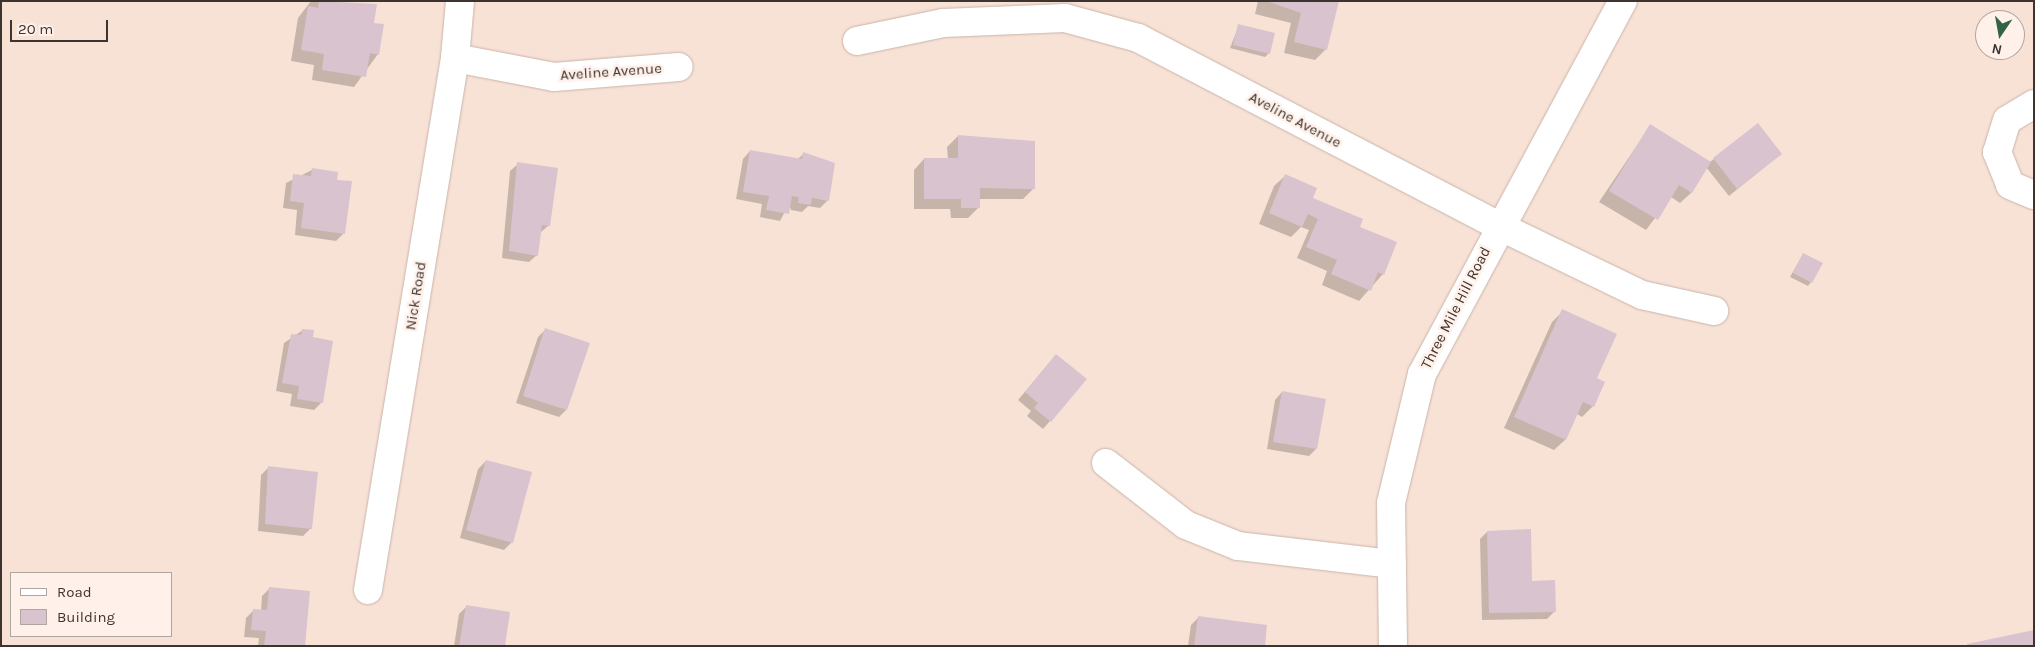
<!DOCTYPE html>
<html>
<head>
<meta charset="utf-8">
<style>
  body { margin:0 }
  #map { position:relative; width:2035px; height:647px; overflow:hidden; background:#f8e2d6; font-family:Karla,sans-serif }
  div>[style] { position:absolute }
  [style*='--x'] { left:calc(var(--x)*1px); top:calc(var(--y)*1px); width:calc(var(--w)*1px); rotate:calc(var(--a)*1deg) }
  .shadow>* { inset:0; background:#0003 }
  .building>* { inset:0; background:#d9c3cf }
  .roads { filter:drop-shadow(0 0 1px #cab4a9) drop-shadow(0 0 1px #cab4a9) }
  .minor>* { height:28px; margin:-14px; padding:0 14px; transform-origin:14px; border-radius:14px; background:#fff }
  span { translate:-50% -50%; white-space:nowrap; text-align:center; line-height:1.15; -webkit-text-stroke:5px #fff1ea; paint-order:stroke }
  .street-label { font-size:15px; color:#3d342f }
  .frame { position:absolute; inset:0; border:2px solid #3d342f; pointer-events:none }
  .legend { position:absolute; left:10px; top:572px; width:162px; height:65px; box-sizing:border-box; background:#fff1ea; border:1px solid #b1a59f; margin:0; padding:6px 9px; list-style:none; font-size:15px; color:#3d342f }
  .legend li { display:flex; align-items:center; gap:10px; height:25px }
  .legend b { width:25px; border:1px solid #b1a59f }
  .north { position:absolute; left:1975px; top:10px; width:50px; height:50px; box-sizing:border-box; background:#fff1ea; border:1px solid #b1a59f; border-radius:50%; rotate:192deg; font-size:14px; font-weight:700; line-height:20px; text-align:center; color:#3d342f }
  .north::after { content:''; display:block; margin:auto; width:18px; height:22px; background:#306347; clip-path:polygon(50% 0,100% 100%,50% 72%,0 100%) }
  .scale { position:absolute; left:10px; top:20px; width:98px; height:22px; box-sizing:border-box; border:2px solid #3d342f; border-top:0; padding-left:6px; font-size:15px; line-height:18px; white-space:nowrap; color:#3d342f; -webkit-text-stroke:4px #fff1ea; paint-order:stroke }
</style>
</head>
<body>
<div id="map">
  <div class="shadow">
    <i style="clip-path:polygon(311px 1px,375px 5px,372px 24px,378px 54px,354px 87px,312px 80px,314px 65px,291px 61px,298px 18px)"></i>
    <i style="clip-path:polygon(1258px 1px,1337px 1px,1326px 49px,1315px 60px,1284px 53px,1291px 23px,1255px 14px)"></i>
    <i style="clip-path:polygon(1239px 25px,1269px 53px,1265px 57px,1230px 48px)"></i>
    <i style="clip-path:polygon(1758px 125px,1781px 154px,1729px 196px,1706px 167px,1691px 193px,1680px 203px,1671px 197px,1646px 230px,1599px 202px,1650px 126px,1710px 162px)"></i>
    <i style="clip-path:polygon(958px 136px,1034px 188px,1023px 199px,979px 199px,979px 207px,968px 218px,951px 218px,950px 209px,914px 209px,914px 170px,924px 159px,948px 159px,947px 147px)"></i>
    <i style="clip-path:polygon(750px 151px,798px 159px,804px 153px,834px 164px,827px 201px,820px 208px,808px 206px,802px 212px,791px 210px,789px 204px,780px 221px,760px 217px,762px 204px,736px 199px,743px 159px)"></i>
    <i style="clip-path:polygon(518px 164px,549px 225px,540px 233px,537px 255px,529px 262px,502px 258px,510px 171px)"></i>
    <i style="clip-path:polygon(312px 170px,335px 181px,344px 233px,336px 241px,295px 235px,297px 210px,283px 208px,286px 183px)"></i>
    <i style="clip-path:polygon(1285px 176px,1311px 199px,1359px 227px,1383px 274px,1359px 301px,1322px 285px,1327px 271px,1297px 258px,1309px 230px,1301px 227px,1291px 237px,1259px 224px,1274px 186px)"></i>
    <i style="clip-path:polygon(1803px 254px,1811px 282px,1808px 286px,1790px 277px)"></i>
    <i style="clip-path:polygon(1563px 311px,1595px 379px,1593px 406px,1582px 417px,1577px 414px,1565px 440px,1554px 450px,1504px 428px,1552px 322px)"></i>
    <i style="clip-path:polygon(303px 330px,311px 338px,322px 402px,314px 410px,290px 406px,292px 394px,276px 391px,284px 343px)"></i>
    <i style="clip-path:polygon(545px 330px,566px 410px,559px 417px,516px 403px,538px 337px)"></i>
    <i style="clip-path:polygon(1049px 363px,1050px 421px,1043px 429px,1027px 416px,1031px 411px,1018px 400px)"></i>
    <i style="clip-path:polygon(1282px 392px,1316px 449px,1309px 456px,1267px 449px,1275px 400px)"></i>
    <i style="clip-path:polygon(486px 461px,512px 542px,504px 550px,460px 538px,478px 469px)"></i>
    <i style="clip-path:polygon(268px 468px,311px 528px,303px 536px,258px 531px,261px 475px)"></i>
    <i style="clip-path:polygon(1487px 532px,1555px 611px,1547px 619px,1482px 620px,1480px 539px)"></i>
    <i style="clip-path:polygon(269px 589px,304px 646px,258px 646px,259px 638px,244px 637px,246px 618px,254px 610px,261px 611px,262px 596px)"></i>
    <i style="clip-path:polygon(467px 606px,503px 646px,454px 646px,459px 614px)"></i>
    <i style="clip-path:polygon(1199px 617px,1263px 646px,1188px 646px,1191px 625px)"></i>
  </div>
  <div class="building">
    <i style="clip-path:polygon(319px 1px,377px 4px,374px 23px,384px 24px,379px 55px,370px 53px,366px 77px,322px 70px,324px 54px,301px 50px,308px 6px,318px 8px)"></i>
    <i style="clip-path:polygon(1266px 1px,1339px 1px,1327px 50px,1294px 42px,1301px 13px)"></i>
    <i style="clip-path:polygon(1238px 24px,1275px 33px,1270px 54px,1233px 45px)"></i>
    <i style="clip-path:polygon(1758px 123px,1782px 154px,1737px 189px,1713px 158px)"></i>
    <i style="clip-path:polygon(1650px 124px,1711px 162px,1692px 193px,1679px 185px,1658px 220px,1609px 191px)"></i>
    <i style="clip-path:polygon(958px 135px,1035px 141px,1035px 189px,980px 188px,980px 208px,961px 208px,961px 199px,924px 199px,924px 158px,958px 158px)"></i>
    <i style="clip-path:polygon(750px 150px,802px 159px,803px 152px,835px 163px,829px 201px,812px 198px,811px 205px,798px 203px,799px 197px,792px 196px,789px 214px,766px 210px,769px 196px,743px 192px)"></i>
    <i style="clip-path:polygon(517px 162px,558px 168px,550px 226px,542px 225px,538px 256px,509px 251px)"></i>
    <i style="clip-path:polygon(312px 168px,338px 172px,337px 180px,352px 181px,345px 234px,301px 228px,304px 203px,290px 201px,293px 174px,311px 176px)"></i>
    <i style="clip-path:polygon(1285px 174px,1317px 188px,1313px 198px,1363px 219px,1360px 227px,1397px 242px,1384px 275px,1378px 272px,1371px 291px,1331px 274px,1337px 260px,1306px 247px,1318px 219px,1308px 214px,1302px 227px,1269px 213px)"></i>
    <i style="clip-path:polygon(1803px 253px,1823px 263px,1812px 283px,1793px 273px)"></i>
    <i style="clip-path:polygon(1562px 309px,1617px 334px,1597px 378px,1605px 382px,1594px 407px,1583px 402px,1566px 440px,1514px 417px)"></i>
    <i style="clip-path:polygon(545px 328px,590px 343px,567px 410px,523px 396px)"></i>
    <i style="clip-path:polygon(302px 329px,314px 330px,313px 337px,333px 341px,323px 403px,297px 399px,299px 386px,282px 383px,291px 334px,301px 335px)"></i>
    <i style="clip-path:polygon(1056px 354px,1087px 379px,1051px 422px,1034px 408px,1038px 403px,1025px 392px)"></i>
    <i style="clip-path:polygon(1282px 391px,1326px 399px,1317px 449px,1273px 442px)"></i>
    <i style="clip-path:polygon(486px 460px,532px 472px,513px 543px,466px 530px)"></i>
    <i style="clip-path:polygon(268px 466px,318px 472px,312px 529px,265px 524px)"></i>
    <i style="clip-path:polygon(1531px 529px,1532px 581px,1555px 580px,1556px 612px,1489px 613px,1487px 531px)"></i>
    <i style="clip-path:polygon(269px 587px,310px 591px,305px 646px,264px 646px,266px 631px,251px 630px,253px 609px,267px 610px)"></i>
    <i style="clip-path:polygon(466px 605px,510px 612px,505px 646px,459px 646px)"></i>
    <i style="clip-path:polygon(1198px 616px,1267px 625px,1265px 646px,1194px 646px)"></i>
    <i style="clip-path:polygon(2034px 630px,2034px 646px,1967px 646px,1967px 644px)"></i>
  </div>
  <div class="roads">
    <div class="minor">
      <i style="--x:857;--y:41;--w:88;--a:-11.8"></i>
      <i style="--x:943;--y:23;--w:122;--a:-2.3"></i>
      <i style="--x:1065;--y:18;--w:76;--a:15.3"></i>
      <i style="--x:1138;--y:38;--w:407;--a:27.5"></i>
      <i style="--x:1499;--y:226;--w:159;--a:25.8"></i>
      <i style="--x:1642;--y:295;--w:74;--a:12.5"></i>
      <i style="--x:455;--y:58;--w:101;--a:10.9"></i>
      <i style="--x:554;--y:77;--w:125;--a:-4.6"></i>
      <i style="--x:2034;--y:104;--w:31;--a:149"></i>
      <i style="--x:2007;--y:120;--w:34;--a:107"></i>
      <i style="--x:1997;--y:152;--w:35;--a:68"></i>
      <i style="--x:2010;--y:185;--w:26;--a:23"></i>
      <i style="--x:1106;--y:463;--w:101;--a:37.8"></i>
      <i style="--x:1186;--y:525;--w:56;--a:22"></i>
      <i style="--x:1238;--y:546;--w:155;--a:6.7"></i>
      <i style="--x:368;--y:590;--w:539;--a:-80.71"></i>
      <i style="--x:455;--y:58;--w:57;--a:-85"></i>
      <i style="--x:1393;--y:646;--w:143;--a:-90.8"></i>
      <i style="--x:1391;--y:503;--w:133;--a:-76.5"></i>
      <i style="--x:1422;--y:374;--w:424;--a:-61.7"></i>
    </div>
  </div>
  <div class="street-label">
    <span style="left:611px;top:72px;rotate:-4deg">Aveline Avenue</span>
    <span style="left:1295px;top:120px;rotate:28deg">Aveline Avenue</span>
    <span style="left:416px;top:296px;rotate:-81deg">Nick Road</span>
    <span style="left:1456px;top:308px;rotate:-63deg">Three Mile Hill Road</span>
  </div>
  <div class="frame"></div>
  <ul class="legend">
  <li><b style="height:6px;background:#fff"></b>Road</li>
  <li><b style="height:14px;background:#d9c3cf"></b>Building</li>
  </ul>
  <div class="north">N</div>
  <div class="scale">20 m</div>
</div>
</body>
</html>
